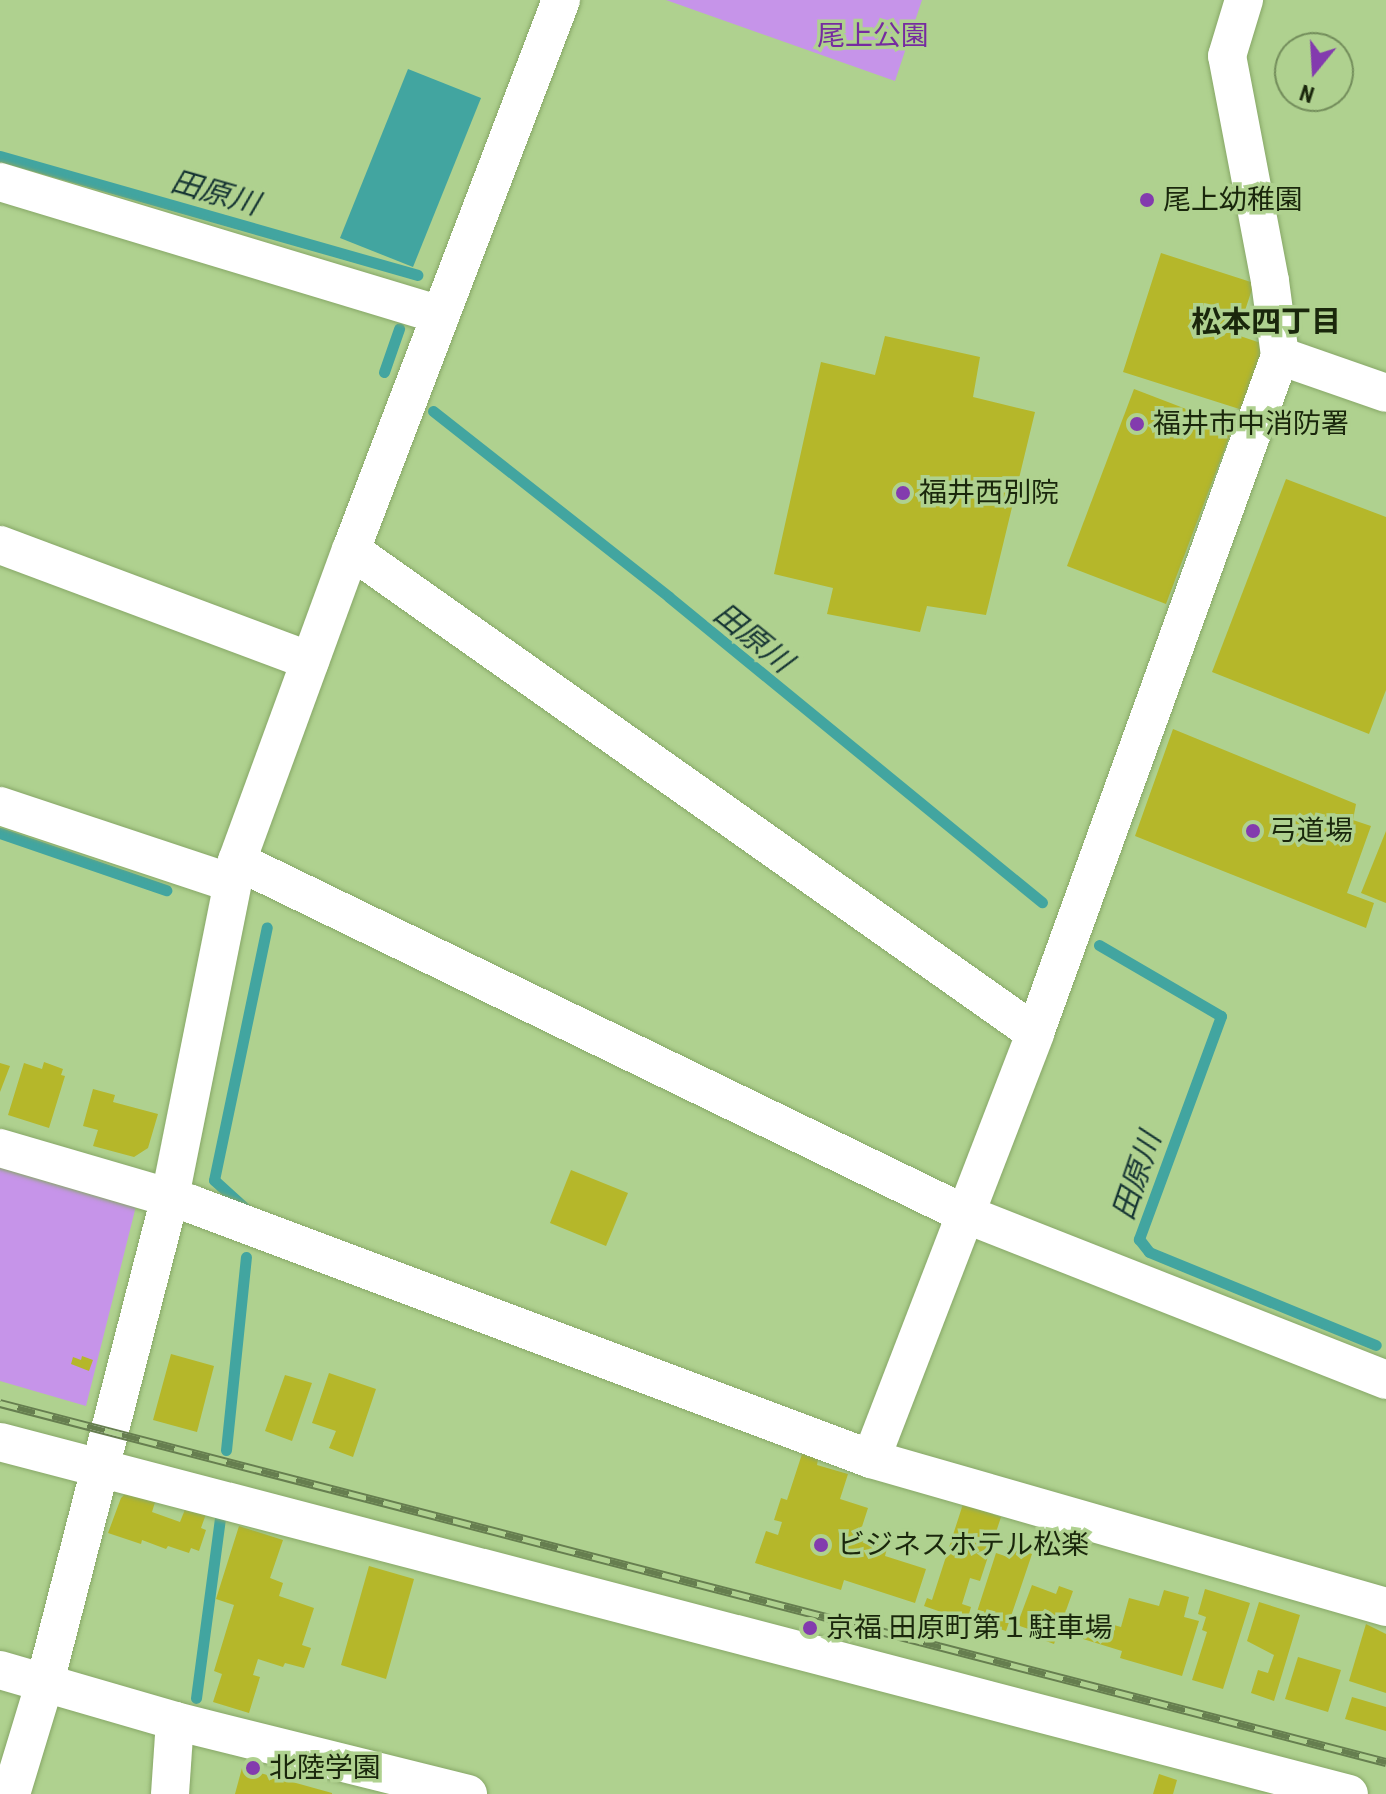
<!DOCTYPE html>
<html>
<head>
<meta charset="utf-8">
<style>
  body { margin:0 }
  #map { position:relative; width:1386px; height:1794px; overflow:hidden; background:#afd18f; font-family:"Roboto Condensed","Noto Sans JP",sans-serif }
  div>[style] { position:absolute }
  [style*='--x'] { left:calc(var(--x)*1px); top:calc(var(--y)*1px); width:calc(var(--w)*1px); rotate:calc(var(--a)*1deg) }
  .green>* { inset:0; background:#c694e9 }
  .water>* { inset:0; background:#42a5a0 }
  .stream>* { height:11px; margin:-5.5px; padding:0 5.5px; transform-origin:5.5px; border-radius:5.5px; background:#42a5a0 }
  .building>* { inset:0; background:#b5b72a }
  .roads { filter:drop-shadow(0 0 2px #87a767) drop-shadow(0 0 2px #87a767) }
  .minor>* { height:38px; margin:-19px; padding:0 19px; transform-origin:19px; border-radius:19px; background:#fff }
  .rail>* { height:9px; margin-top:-4.5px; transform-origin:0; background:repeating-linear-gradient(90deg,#afd18f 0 18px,#667e4f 0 36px); box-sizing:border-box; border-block:2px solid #667e4f }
  .dots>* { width:22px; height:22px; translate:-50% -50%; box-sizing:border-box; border:4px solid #afd18f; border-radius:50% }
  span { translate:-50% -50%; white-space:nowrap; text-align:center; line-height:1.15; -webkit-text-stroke:7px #afd18f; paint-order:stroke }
  .park-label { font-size:28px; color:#762ba0 }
  .poi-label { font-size:28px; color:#1a270c }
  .left { translate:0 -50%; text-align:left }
  .water-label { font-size:30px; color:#173634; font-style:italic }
  .neighbourhood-label { font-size:30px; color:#1a270c; font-weight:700 }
  .north { position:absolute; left:1274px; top:32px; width:80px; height:80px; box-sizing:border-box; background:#afd18f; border:2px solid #738d5b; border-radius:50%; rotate:198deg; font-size:22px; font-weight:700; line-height:32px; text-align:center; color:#1a270c }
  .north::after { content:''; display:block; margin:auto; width:28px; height:36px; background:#833bae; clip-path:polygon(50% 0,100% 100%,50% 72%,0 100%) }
</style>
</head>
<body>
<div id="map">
  <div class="green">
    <i style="clip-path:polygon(666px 0,922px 0,895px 81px)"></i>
    <i style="clip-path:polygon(0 1163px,136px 1206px,86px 1406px,0 1381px)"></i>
  </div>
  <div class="water">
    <i style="clip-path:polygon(408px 69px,481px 98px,413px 267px,340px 238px)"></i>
  </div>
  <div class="stream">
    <i style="--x:0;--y:156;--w:434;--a:15.9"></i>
    <i style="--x:384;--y:372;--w:46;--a:-70.8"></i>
    <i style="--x:433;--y:411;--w:300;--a:38.2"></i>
    <i style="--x:669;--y:597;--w:482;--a:39.3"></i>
    <i style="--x:0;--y:833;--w:176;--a:19"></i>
    <i style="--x:1099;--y:945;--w:141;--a:30.2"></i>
    <i style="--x:1221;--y:1016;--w:238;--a:110.2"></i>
    <i style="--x:1139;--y:1239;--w:16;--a:52"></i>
    <i style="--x:1149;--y:1252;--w:245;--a:22.3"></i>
    <i style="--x:246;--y:1209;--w:43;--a:-137.8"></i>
    <i style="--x:214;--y:1180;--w:258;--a:-78.2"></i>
    <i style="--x:226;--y:1450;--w:194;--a:-84.1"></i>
    <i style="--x:196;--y:1698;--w:181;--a:-82.4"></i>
  </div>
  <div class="building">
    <i style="clip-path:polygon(1161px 253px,1254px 283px,1237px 335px,1273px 347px,1252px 413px,1123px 372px)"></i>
    <i style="clip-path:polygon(885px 336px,980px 357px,973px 397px,1035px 412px,986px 615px,927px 606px,920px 632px,827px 614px,833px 588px,774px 574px,821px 362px,875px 375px)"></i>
    <i style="clip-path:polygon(1134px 389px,1233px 427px,1166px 604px,1067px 566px)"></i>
    <i style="clip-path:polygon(1286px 479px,1386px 517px,1386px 690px,1369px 734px,1212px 672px)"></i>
    <i style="clip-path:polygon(1173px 729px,1356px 804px,1353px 820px,1371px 826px,1347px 893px,1374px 903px,1366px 928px,1135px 836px)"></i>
    <i style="clip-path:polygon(1386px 831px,1386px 903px,1361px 893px)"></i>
    <i style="clip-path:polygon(44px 1062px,63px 1069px,61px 1075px,65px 1076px,49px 1128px,8px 1115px,24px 1063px,42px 1069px)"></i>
    <i style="clip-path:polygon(0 1063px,10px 1066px,0 1092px)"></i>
    <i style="clip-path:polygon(93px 1089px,115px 1095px,113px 1102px,158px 1114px,148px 1148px,134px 1157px,93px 1146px,98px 1130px,83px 1126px)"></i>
    <i style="clip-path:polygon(571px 1170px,628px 1193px,606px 1246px,550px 1223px)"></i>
    <i style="clip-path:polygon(171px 1354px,214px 1366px,197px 1432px,153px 1420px)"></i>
    <i style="clip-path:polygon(82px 1356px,93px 1360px,89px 1371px,71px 1364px,73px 1357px,81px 1360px)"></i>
    <i style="clip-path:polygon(329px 1373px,376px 1389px,353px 1457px,329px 1448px,336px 1431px,312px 1423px)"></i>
    <i style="clip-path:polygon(285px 1375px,312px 1383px,292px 1441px,265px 1431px)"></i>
    <i style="clip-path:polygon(802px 1454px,818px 1459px,817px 1465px,848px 1474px,840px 1499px,868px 1508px,858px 1539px,887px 1548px,885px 1556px,926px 1569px,915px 1603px,844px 1580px,841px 1590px,755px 1563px,766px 1531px,778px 1535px,782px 1522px,774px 1520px,781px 1498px,787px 1500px)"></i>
    <i style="clip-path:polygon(128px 1491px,156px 1499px,152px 1512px,180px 1522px,186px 1507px,206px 1514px,201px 1528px,206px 1530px,199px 1551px,191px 1548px,189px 1553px,168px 1546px,166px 1549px,142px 1540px,141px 1544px,108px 1533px,121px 1498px)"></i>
    <i style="clip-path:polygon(963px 1504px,1001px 1517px,980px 1581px,970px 1578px,962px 1604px,971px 1607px,967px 1621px,924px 1606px,927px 1598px,932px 1600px)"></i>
    <i style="clip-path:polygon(239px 1526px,283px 1540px,270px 1578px,283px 1583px,279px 1596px,314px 1608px,302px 1645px,311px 1648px,304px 1668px,285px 1663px,283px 1667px,258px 1659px,253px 1675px,260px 1677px,249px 1713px,213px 1702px,222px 1674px,214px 1671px,234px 1605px,216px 1599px)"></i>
    <i style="clip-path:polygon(1008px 1546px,1032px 1554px,1006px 1631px,974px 1621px,996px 1553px,1005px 1556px)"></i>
    <i style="clip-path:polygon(369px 1566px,414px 1579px,386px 1679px,341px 1665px)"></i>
    <i style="clip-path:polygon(1032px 1585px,1056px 1594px,1059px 1586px,1073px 1591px,1054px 1644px,1035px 1637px,1037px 1632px,1017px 1625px)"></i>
    <i style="clip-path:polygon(1205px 1589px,1250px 1603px,1223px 1689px,1192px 1680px,1207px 1632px,1202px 1630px,1206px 1617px,1198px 1614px)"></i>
    <i style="clip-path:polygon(1164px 1590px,1189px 1597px,1184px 1617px,1199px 1621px,1182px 1676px,1120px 1658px,1122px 1651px,1083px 1639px,1089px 1618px,1121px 1627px,1129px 1598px,1159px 1606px)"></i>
    <i style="clip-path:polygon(1259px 1602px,1300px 1615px,1274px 1701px,1251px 1693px,1258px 1670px,1268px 1673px,1274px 1655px,1247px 1641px)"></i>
    <i style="clip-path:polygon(1366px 1624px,1386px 1634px,1386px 1693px,1349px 1681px)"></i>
    <i style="clip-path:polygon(1298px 1657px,1341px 1670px,1328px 1712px,1285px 1699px)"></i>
    <i style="clip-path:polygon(1352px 1697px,1386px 1707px,1386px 1731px,1345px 1719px)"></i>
    <i style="clip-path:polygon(242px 1768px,332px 1793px,332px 1794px,235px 1794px)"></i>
    <i style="clip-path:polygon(1159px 1774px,1177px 1780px,1173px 1794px,1153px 1794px)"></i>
  </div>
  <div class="roads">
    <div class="minor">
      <i style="--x:0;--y:182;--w:460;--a:16.8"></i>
      <i style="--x:1280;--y:356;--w:112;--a:19.2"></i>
      <i style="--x:0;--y:545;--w:331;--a:20.5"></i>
      <i style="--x:351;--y:550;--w:837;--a:35.23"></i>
      <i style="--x:0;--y:806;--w:244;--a:18.4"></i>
      <i style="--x:237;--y:861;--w:809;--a:25.87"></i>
      <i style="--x:965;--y:1214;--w:453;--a:21.5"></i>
      <i style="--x:0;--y:1148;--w:199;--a:16.3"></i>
      <i style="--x:191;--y:1204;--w:726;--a:20.56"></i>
      <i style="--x:871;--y:1459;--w:536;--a:16.03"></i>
      <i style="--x:0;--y:1442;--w:1394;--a:14.62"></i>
      <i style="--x:871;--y:1459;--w:456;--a:-68.9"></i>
      <i style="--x:1035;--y:1033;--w:720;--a:-70.11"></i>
      <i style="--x:1280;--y:356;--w:76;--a:-97.6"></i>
      <i style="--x:1270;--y:281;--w:229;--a:-100.8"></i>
      <i style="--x:1227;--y:56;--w:59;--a:-73.1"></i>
      <i style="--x:0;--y:1670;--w:182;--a:16.2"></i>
      <i style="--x:175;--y:1721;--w:302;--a:14"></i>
      <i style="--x:11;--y:1794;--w:117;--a:-73.1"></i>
      <i style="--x:45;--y:1682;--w:501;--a:-75.55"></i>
      <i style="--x:170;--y:1197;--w:343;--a:-78.7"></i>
      <i style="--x:237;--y:861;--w:331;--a:-69.9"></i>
      <i style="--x:351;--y:550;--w:589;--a:-69.1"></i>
      <i style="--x:170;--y:1794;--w:73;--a:-86.1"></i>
    </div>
  </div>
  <div class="rail">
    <i style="--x:0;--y:1403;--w:1432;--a:14.52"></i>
  </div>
  <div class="dots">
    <i style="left:1147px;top:200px;background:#833bae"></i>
    <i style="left:1137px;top:424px;background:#833bae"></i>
    <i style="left:903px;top:493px;background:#833bae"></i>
    <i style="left:1253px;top:831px;background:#833bae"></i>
    <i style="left:821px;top:1545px;background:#833bae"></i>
    <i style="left:810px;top:1628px;background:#833bae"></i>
    <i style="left:253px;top:1768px;background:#833bae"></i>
  </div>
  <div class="park-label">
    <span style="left:873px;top:36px">尾上公園</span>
  </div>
  <div class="poi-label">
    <span class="left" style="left:1163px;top:200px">尾上幼稚園</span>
    <span class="left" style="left:1153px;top:424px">福井市中消防署</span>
    <span class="left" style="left:919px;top:493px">福井西別院</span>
    <span class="left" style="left:1269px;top:831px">弓道場</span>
    <span class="left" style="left:837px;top:1545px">ビジネスホテル松楽</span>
    <span class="left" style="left:826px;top:1628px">京福 田原町第１駐車場</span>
    <span class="left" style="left:269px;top:1768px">北陸学園</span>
  </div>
  <div class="water-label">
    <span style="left:215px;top:193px;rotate:16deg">田原川</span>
    <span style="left:753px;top:638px;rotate:39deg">田原川</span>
    <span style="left:1137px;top:1176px;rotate:-71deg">田原川</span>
  </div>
  <div class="neighbourhood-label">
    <span style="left:1266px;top:322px">松本四丁目</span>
  </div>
  <div class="north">N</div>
</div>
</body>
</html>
